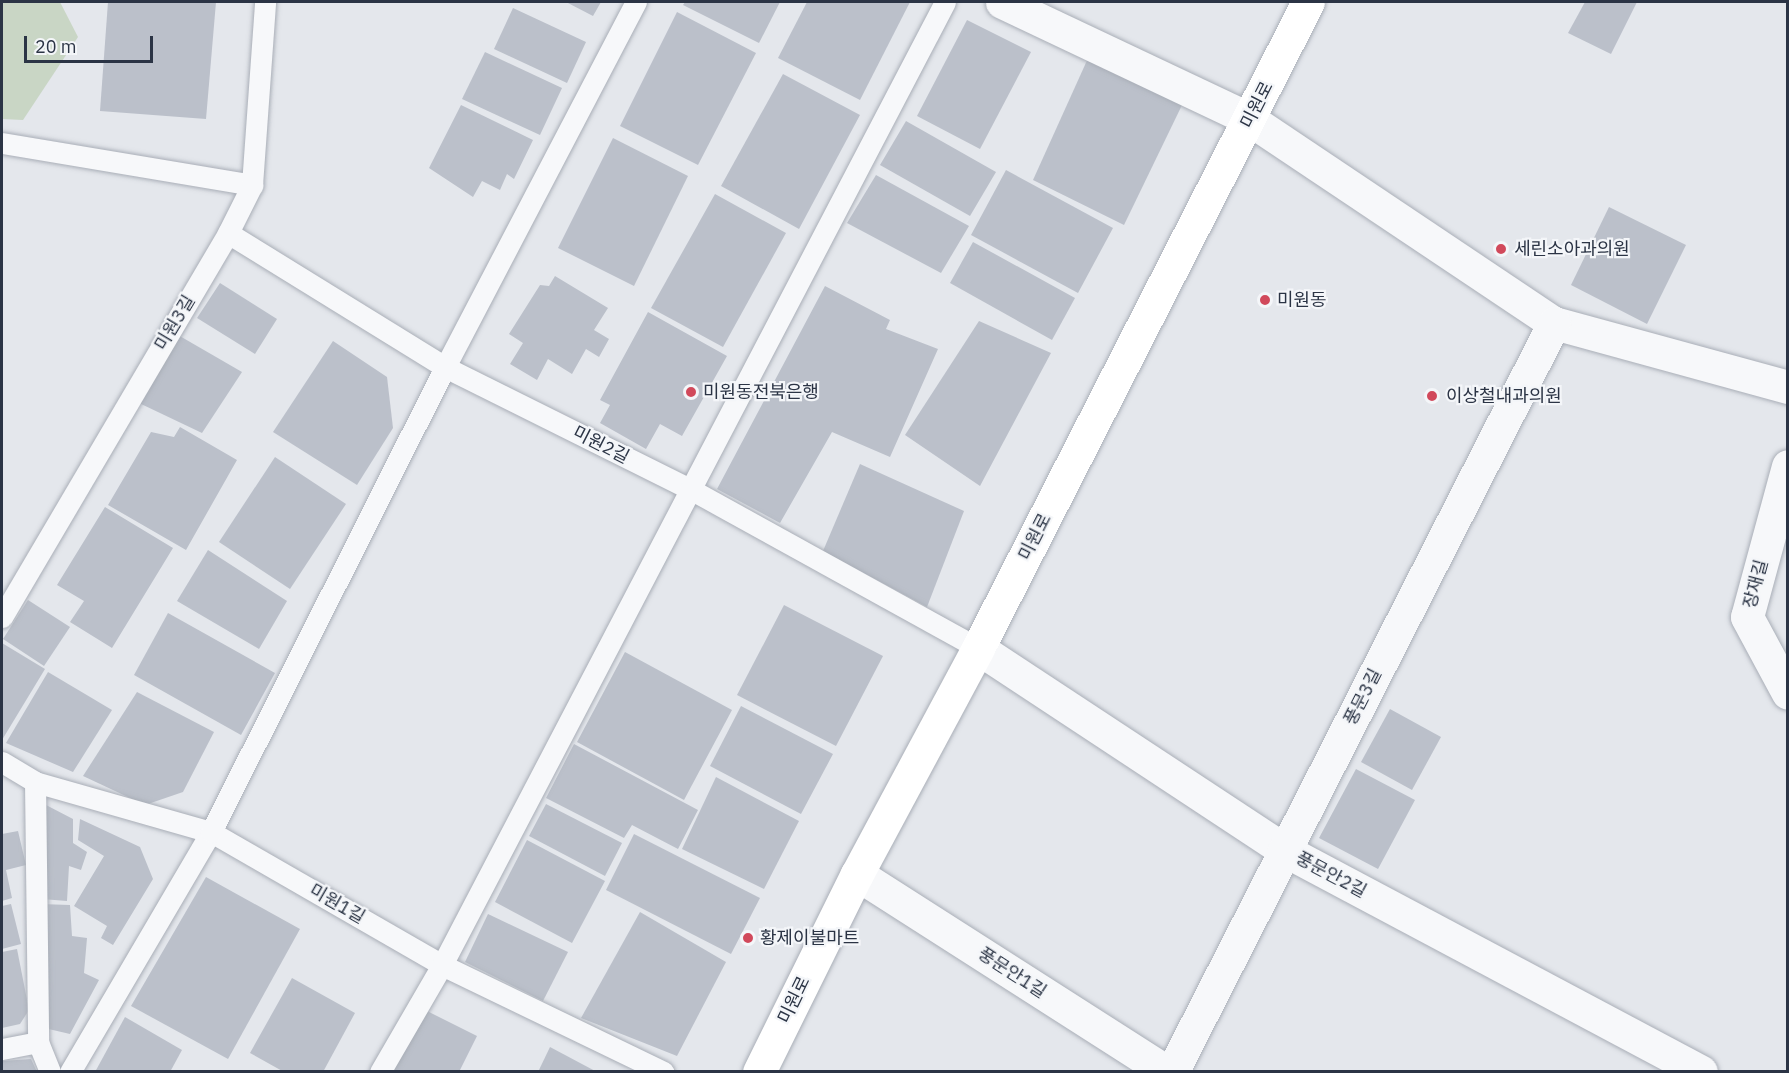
<!DOCTYPE html>
<html>
<head>
<meta charset="utf-8">
<style>
  body { margin:0 }
  #map { position:relative; width:1789px; height:1073px; overflow:hidden; background:#e4e7ec; font-family:"IBM Plex Sans","Noto Sans KR",sans-serif }
  div>[style] { position:absolute }
  [style*='--x'] { left:calc(var(--x)*1px); top:calc(var(--y)*1px); width:calc(var(--w)*1px); rotate:calc(var(--a)*1deg) }
  .green>* { inset:0; background:#c9d6c5 }
  .building>* { inset:0; background:#bbc0ca }
  .roads { filter:drop-shadow(0 0 2px #a9aeb7) drop-shadow(0 0 2px #a9aeb7) }
  .lane>* { height:21px; margin:-10.5px; padding:0 10.5px; transform-origin:10.5px; border-radius:10.5px; background:#f7f8fa }
  .street>* { height:33px; margin:-16.5px; padding:0 16.5px; transform-origin:16.5px; border-radius:16.5px; background:#f7f8fa }
  .secondary>* { height:33px; margin:-16.5px; padding:0 16.5px; transform-origin:16.5px; border-radius:16.5px; background:#fff }
  .dots>* { width:16px; height:16px; translate:-50% -50%; box-sizing:border-box; border:3px solid #f4f6f9; border-radius:50% }
  span { translate:-50% -50%; white-space:nowrap; text-align:center; line-height:1.15; -webkit-text-stroke:4.5px #f4f6f9; paint-order:stroke }
  .street-label { font-size:18px; color:#2b3445 }
  .poi-label { font-size:18px; color:#2b3445 }
  .left { translate:0 -50%; text-align:left }
  .frame { position:absolute; inset:0; border:3px solid #2b3445; pointer-events:none }
  .scale { position:absolute; left:24px; top:36px; width:129px; height:27px; box-sizing:border-box; border:3px solid #2b3445; border-top:0; padding-left:8px; font-size:18px; line-height:21px; white-space:nowrap; color:#2b3445; -webkit-text-stroke:4px #f4f6f9; paint-order:stroke }
</style>
</head>
<body>
<div id="map">
  <div class="green">
    <i style="clip-path:polygon(2px 2px,60px 2px,78px 37px,23px 120px,2px 119px)"></i>
  </div>
  <div class="building">
    <i style="clip-path:polygon(108px 2px,216px 2px,206px 119px,100px 111px)"></i>
    <i style="clip-path:polygon(566px 2px,601px 2px,593px 16px)"></i>
    <i style="clip-path:polygon(685px 2px,780px 2px,759px 43px,683px 5px)"></i>
    <i style="clip-path:polygon(807px 2px,910px 2px,860px 100px,778px 58px)"></i>
    <i style="clip-path:polygon(1585px 2px,1637px 2px,1611px 54px,1568px 33px)"></i>
    <i style="clip-path:polygon(513px 8px,586px 42px,567px 83px,494px 49px)"></i>
    <i style="clip-path:polygon(677px 12px,756px 53px,698px 165px,620px 126px)"></i>
    <i style="clip-path:polygon(967px 20px,1031px 52px,980px 149px,917px 116px)"></i>
    <i style="clip-path:polygon(485px 52px,562px 88px,540px 135px,462px 99px)"></i>
    <i style="clip-path:polygon(1089px 56px,1183px 103px,1124px 225px,1033px 180px)"></i>
    <i style="clip-path:polygon(783px 74px,860px 115px,799px 229px,721px 186px)"></i>
    <i style="clip-path:polygon(461px 105px,533px 140px,514px 179px,507px 174px,500px 190px,482px 181px,473px 197px,429px 168px)"></i>
    <i style="clip-path:polygon(906px 121px,996px 172px,970px 216px,880px 165px)"></i>
    <i style="clip-path:polygon(613px 138px,688px 176px,634px 286px,558px 248px)"></i>
    <i style="clip-path:polygon(1006px 170px,1113px 228px,1078px 293px,971px 235px)"></i>
    <i style="clip-path:polygon(876px 175px,969px 226px,941px 273px,847px 223px)"></i>
    <i style="clip-path:polygon(715px 194px,786px 233px,723px 347px,651px 308px)"></i>
    <i style="clip-path:polygon(1609px 207px,1686px 245px,1647px 324px,1571px 285px)"></i>
    <i style="clip-path:polygon(973px 242px,1075px 298px,1052px 340px,950px 283px)"></i>
    <i style="clip-path:polygon(555px 276px,608px 308px,594px 330px,609px 339px,599px 357px,586px 349px,572px 374px,548px 359px,537px 380px,510px 364px,523px 343px,509px 334px,540px 285px,549px 286px)"></i>
    <i style="clip-path:polygon(220px 283px,277px 319px,255px 354px,197px 318px)"></i>
    <i style="clip-path:polygon(825px 286px,890px 320px,886px 329px,938px 349px,890px 457px,832px 432px,780px 523px,717px 489px)"></i>
    <i style="clip-path:polygon(648px 312px,727px 356px,682px 436px,660px 424px,646px 449px,600px 423px,610px 405px,600px 400px)"></i>
    <i style="clip-path:polygon(979px 321px,1051px 353px,980px 486px,905px 435px)"></i>
    <i style="clip-path:polygon(178px 335px,242px 372px,202px 433px,139px 403px)"></i>
    <i style="clip-path:polygon(333px 341px,387px 377px,393px 428px,357px 485px,273px 432px)"></i>
    <i style="clip-path:polygon(180px 427px,237px 460px,186px 550px,108px 505px,151px 432px,174px 437px)"></i>
    <i style="clip-path:polygon(275px 457px,346px 504px,290px 589px,219px 542px)"></i>
    <i style="clip-path:polygon(860px 464px,964px 511px,927px 607px,823px 551px)"></i>
    <i style="clip-path:polygon(105px 507px,173px 548px,112px 648px,70px 622px,84px 601px,57px 585px)"></i>
    <i style="clip-path:polygon(208px 550px,287px 601px,259px 649px,177px 601px)"></i>
    <i style="clip-path:polygon(28px 600px,70px 627px,44px 666px,3px 639px)"></i>
    <i style="clip-path:polygon(784px 605px,883px 656px,836px 746px,737px 695px)"></i>
    <i style="clip-path:polygon(168px 613px,275px 673px,241px 735px,134px 675px)"></i>
    <i style="clip-path:polygon(2px 643px,45px 669px,2px 740px)"></i>
    <i style="clip-path:polygon(625px 652px,732px 710px,684px 800px,577px 742px)"></i>
    <i style="clip-path:polygon(48px 672px,112px 710px,73px 772px,6px 743px)"></i>
    <i style="clip-path:polygon(137px 692px,214px 732px,183px 792px,145px 805px,83px 776px)"></i>
    <i style="clip-path:polygon(741px 706px,833px 754px,801px 814px,710px 766px)"></i>
    <i style="clip-path:polygon(1390px 709px,1441px 737px,1412px 790px,1361px 762px)"></i>
    <i style="clip-path:polygon(574px 744px,698px 810px,678px 849px,632px 825px,624px 838px,546px 798px)"></i>
    <i style="clip-path:polygon(1356px 769px,1415px 800px,1378px 869px,1319px 838px)"></i>
    <i style="clip-path:polygon(716px 777px,799px 821px,764px 889px,682px 849px)"></i>
    <i style="clip-path:polygon(546px 804px,622px 843px,605px 876px,529px 836px)"></i>
    <i style="clip-path:polygon(46px 805px,73px 819px,73px 843px,87px 852px,81px 870px,69px 866px,67px 901px,42px 899px)"></i>
    <i style="clip-path:polygon(80px 819px,140px 847px,153px 879px,113px 945px,101px 938px,107px 926px,74px 906px,104px 856px,78px 840px)"></i>
    <i style="clip-path:polygon(18px 831px,26px 865px,6px 870px,12px 898px,2px 901px,2px 834px)"></i>
    <i style="clip-path:polygon(634px 834px,760px 898px,731px 954px,606px 890px)"></i>
    <i style="clip-path:polygon(527px 840px,605px 881px,572px 943px,495px 902px)"></i>
    <i style="clip-path:polygon(206px 877px,300px 929px,228px 1059px,131px 1006px)"></i>
    <i style="clip-path:polygon(11px 904px,21px 944px,2px 949px,2px 906px)"></i>
    <i style="clip-path:polygon(40px 904px,70px 905px,72px 936px,87px 938px,84px 973px,99px 980px,70px 1034px,40px 1027px)"></i>
    <i style="clip-path:polygon(640px 912px,726px 962px,677px 1056px,581px 1018px)"></i>
    <i style="clip-path:polygon(488px 914px,568px 952px,543px 1001px,465px 962px)"></i>
    <i style="clip-path:polygon(17px 949px,29px 1010px,20px 1024px,2px 1028px,2px 952px)"></i>
    <i style="clip-path:polygon(292px 978px,355px 1013px,323px 1072px,284px 1072px,250px 1053px)"></i>
    <i style="clip-path:polygon(423px 1009px,477px 1036px,459px 1072px,392px 1072px)"></i>
    <i style="clip-path:polygon(125px 1017px,182px 1050px,170px 1072px,95px 1072px)"></i>
    <i style="clip-path:polygon(550px 1047px,597px 1072px,538px 1072px)"></i>
    <i style="clip-path:polygon(31px 1059px,37px 1072px,2px 1072px,2px 1061px)"></i>
  </div>
  <div class="roads">
    <div class="lane">
      <i style="--x:2;--y:143;--w:254;--a:9.5"></i>
      <i style="--x:228;--y:233;--w:255;--a:31.7"></i>
      <i style="--x:445;--y:367;--w:274;--a:26.5"></i>
      <i style="--x:690;--y:489;--w:329;--a:28.9"></i>
      <i style="--x:2;--y:617;--w:446;--a:-59.5"></i>
      <i style="--x:228;--y:233;--w:54;--a:-63.4"></i>
      <i style="--x:252;--y:185;--w:183;--a:-85.9"></i>
      <i style="--x:2;--y:762;--w:39;--a:31"></i>
      <i style="--x:35;--y:782;--w:183;--a:15.9"></i>
      <i style="--x:211;--y:832;--w:267;--a:29.9"></i>
      <i style="--x:442;--y:965;--w:246;--a:25.8"></i>
      <i style="--x:35;--y:782;--w:260;--a:89.3"></i>
      <i style="--x:38;--y:1042;--w:32;--a:68"></i>
      <i style="--x:2;--y:1049;--w:37;--a:-11"></i>
      <i style="--x:70;--y:1072;--w:278;--a:-59.6"></i>
      <i style="--x:211;--y:832;--w:521;--a:-63.29"></i>
      <i style="--x:445;--y:367;--w:412;--a:-62.4"></i>
      <i style="--x:380;--y:1072;--w:124;--a:-59.9"></i>
      <i style="--x:442;--y:965;--w:1086;--a:-62.42"></i>
    </div>
    <div class="street">
      <i style="--x:1002;--y:2;--w:273;--a:25.3"></i>
      <i style="--x:1249;--y:119;--w:367;--a:33.8"></i>
      <i style="--x:1554;--y:323;--w:243;--a:15.3"></i>
      <i style="--x:1788;--y:466;--w:156;--a:105.2"></i>
      <i style="--x:1747;--y:617;--w:86;--a:61.7"></i>
      <i style="--x:978;--y:648;--w:367;--a:33.4"></i>
      <i style="--x:1284;--y:850;--w:472;--a:28"></i>
      <i style="--x:857;--y:874;--w:368;--a:32.6"></i>
      <i style="--x:1172;--y:1072;--w:841;--a:-62.98"></i>
    </div>
    <div class="secondary">
      <i style="--x:759;--y:1072;--w:221;--a:-63.7"></i>
      <i style="--x:857;--y:874;--w:256;--a:-61.8"></i>
      <i style="--x:978;--y:648;--w:725;--a:-62.94"></i>
    </div>
  </div>
  <div class="dots">
    <i style="left:1501px;top:249px;background:#d1495b"></i>
    <i style="left:1265px;top:300px;background:#d1495b"></i>
    <i style="left:691px;top:392px;background:#d1495b"></i>
    <i style="left:1432px;top:396px;background:#d1495b"></i>
    <i style="left:748px;top:938px;background:#d1495b"></i>
  </div>
  <div class="street-label">
    <span style="left:1257px;top:105px;rotate:-63deg">미원로</span>
    <span style="left:175px;top:323px;rotate:-59deg">미원3길</span>
    <span style="left:601px;top:445px;rotate:27deg">미원2길</span>
    <span style="left:1035px;top:537px;rotate:-63deg">미원로</span>
    <span style="left:1756px;top:584px;rotate:-75deg">장재길</span>
    <span style="left:1363px;top:697px;rotate:-63deg">풍문3길</span>
    <span style="left:1331px;top:875px;rotate:28deg">풍문안2길</span>
    <span style="left:337px;top:904px;rotate:30deg">미원1길</span>
    <span style="left:1012px;top:973px;rotate:33deg">풍문안1길</span>
    <span style="left:794px;top:1000px;rotate:-64deg">미원로</span>
  </div>
  <div class="poi-label">
    <span class="left" style="left:1514px;top:249px">세린소아과의원</span>
    <span class="left" style="left:1277px;top:300px">미원동</span>
    <span class="left" style="left:703px;top:392px">미원동전북은행</span>
    <span class="left" style="left:1446px;top:396px">이상철내과의원</span>
    <span class="left" style="left:760px;top:938px">황제이불마트</span>
  </div>
  <div class="frame"></div>
  <div class="scale">20 m</div>
</div>
</body>
</html>
